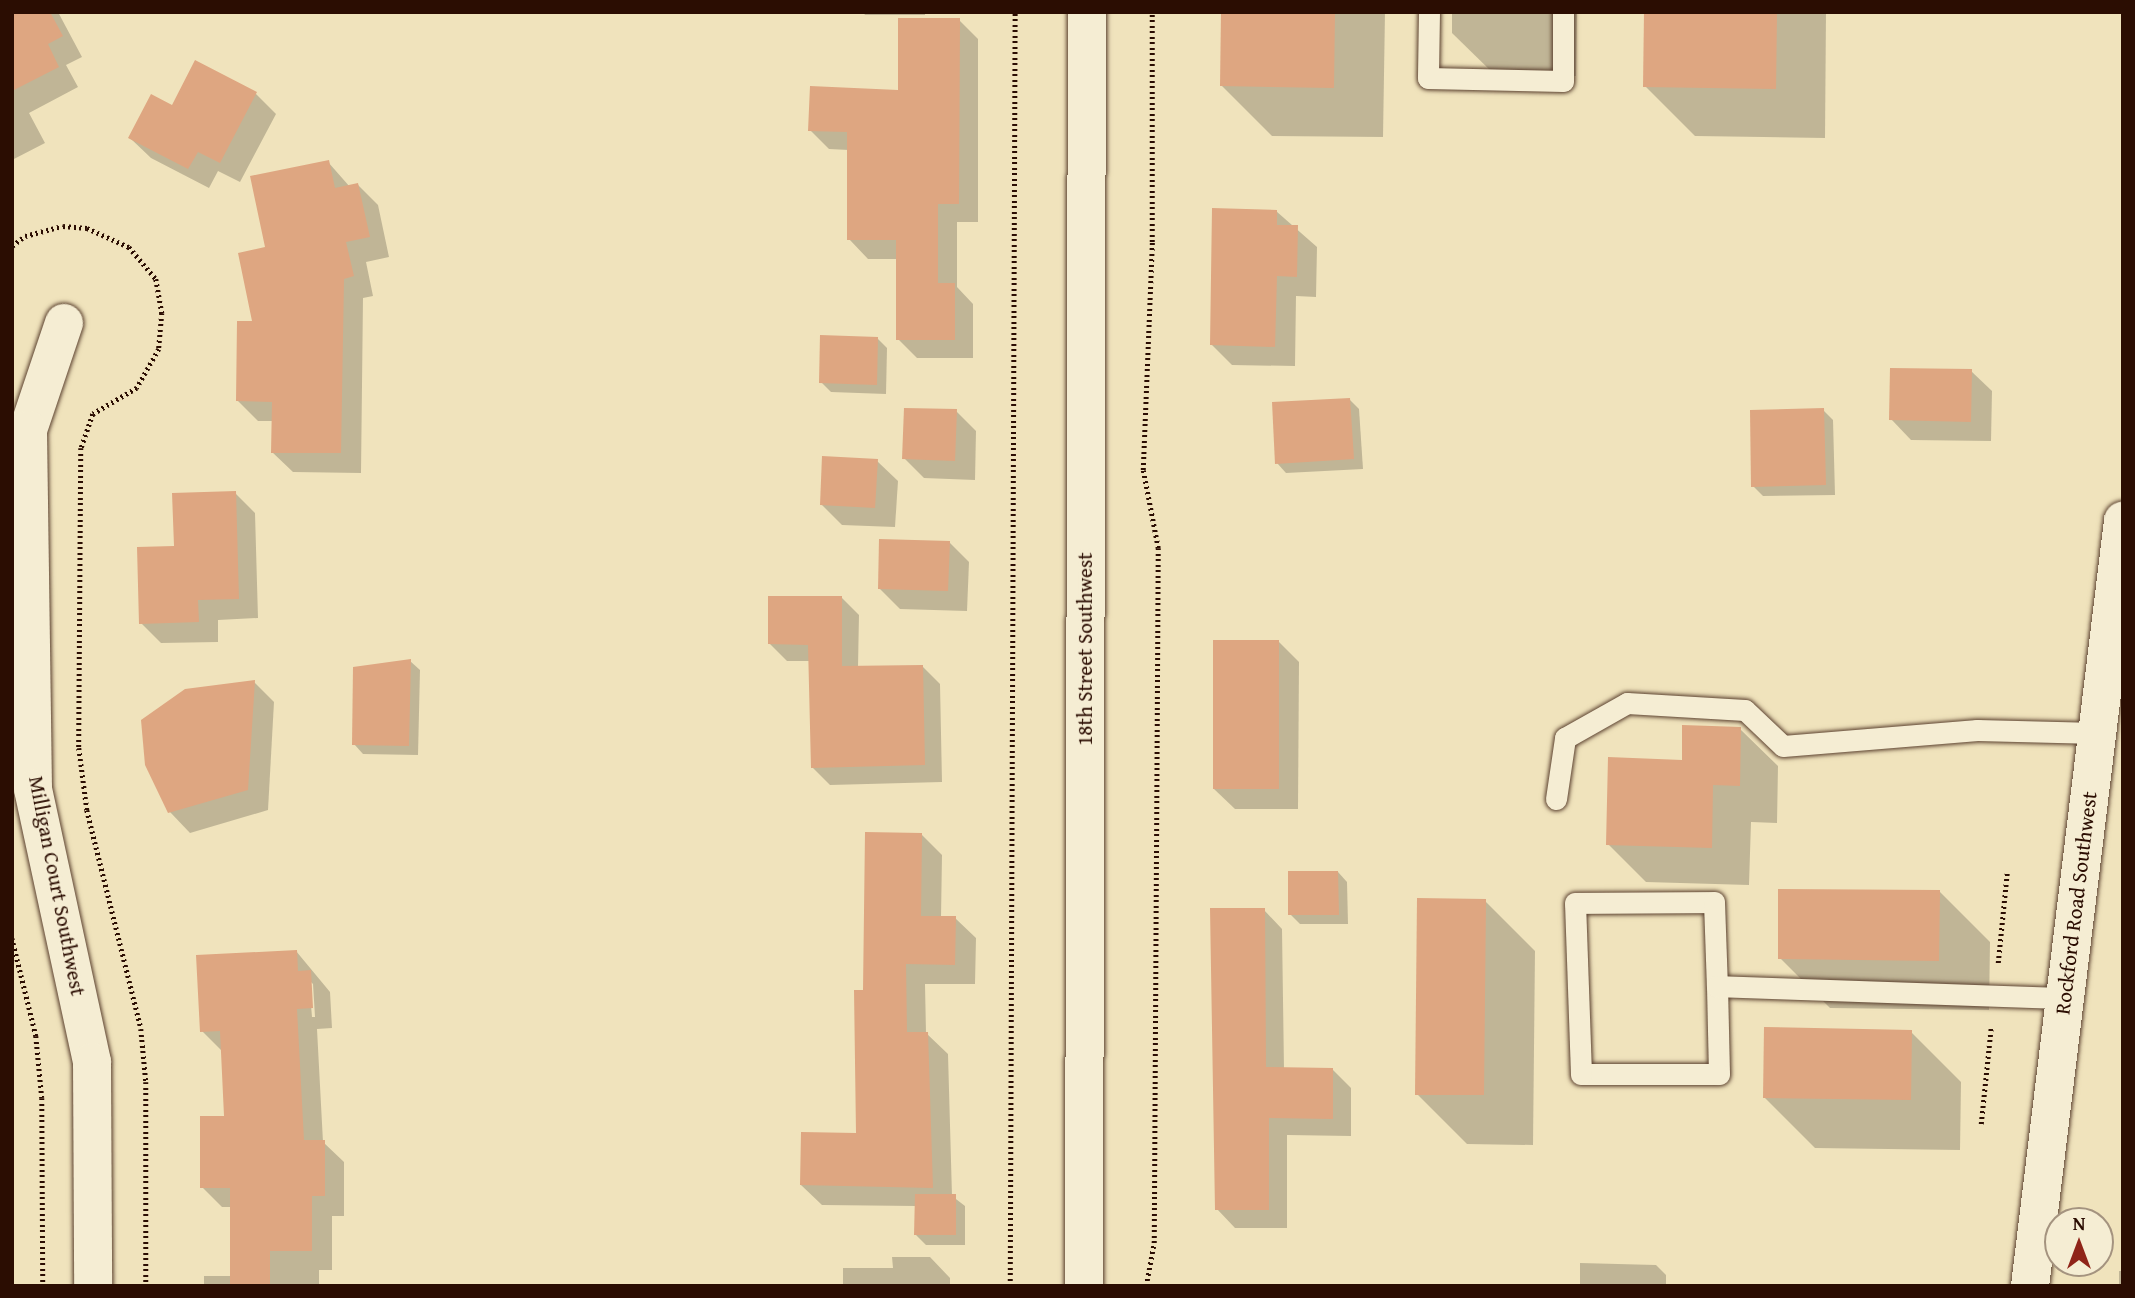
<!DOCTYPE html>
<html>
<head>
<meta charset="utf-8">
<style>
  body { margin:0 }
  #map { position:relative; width:2135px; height:1298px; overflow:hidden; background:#f0e3bc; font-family:"Gentium Book Plus",serif }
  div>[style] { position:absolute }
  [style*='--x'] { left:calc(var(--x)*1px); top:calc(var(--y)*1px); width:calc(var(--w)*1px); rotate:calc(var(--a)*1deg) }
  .shadow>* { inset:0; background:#0003 }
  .building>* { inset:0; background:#dea681 }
  .path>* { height:4.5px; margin-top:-2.25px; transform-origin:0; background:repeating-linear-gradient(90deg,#2b0d02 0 2px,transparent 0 5.5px) }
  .roads { filter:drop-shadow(0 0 2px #5c4230) drop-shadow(0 0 2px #5c4230) }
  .lane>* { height:21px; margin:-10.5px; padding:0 10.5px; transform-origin:10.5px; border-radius:10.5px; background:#f5edd3 }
  .street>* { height:38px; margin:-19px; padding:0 19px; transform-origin:19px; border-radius:19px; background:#f5edd3 }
  .secondary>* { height:38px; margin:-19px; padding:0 19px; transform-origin:19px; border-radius:19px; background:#f5edd3 }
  span { translate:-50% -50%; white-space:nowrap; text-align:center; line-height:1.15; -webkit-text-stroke:5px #f5edd3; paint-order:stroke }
  .street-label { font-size:21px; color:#2b0d02 }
  .frame { position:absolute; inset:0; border:14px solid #2b0d02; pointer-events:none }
  .north { position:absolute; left:2044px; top:1207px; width:70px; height:70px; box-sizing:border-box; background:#f5edd3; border:2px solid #a4937f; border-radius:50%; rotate:0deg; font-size:19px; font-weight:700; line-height:28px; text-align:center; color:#2b0d02 }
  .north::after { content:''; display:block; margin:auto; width:24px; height:32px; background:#8f2418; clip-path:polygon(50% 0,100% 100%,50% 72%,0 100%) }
</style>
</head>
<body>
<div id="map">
  <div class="shadow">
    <i style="clip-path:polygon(12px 12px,58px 12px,82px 57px,66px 65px,78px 87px,29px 113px,45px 143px,12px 160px)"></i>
    <i style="clip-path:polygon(863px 12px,925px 12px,925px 15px,865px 15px)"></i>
    <i style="clip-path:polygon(1223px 12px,1385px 12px,1383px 137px,1272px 136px,1222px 86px)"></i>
    <i style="clip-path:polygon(1452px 12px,1577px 12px,1576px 76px,1495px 75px,1452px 33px)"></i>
    <i style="clip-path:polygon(1646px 12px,1826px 12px,1825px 138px,1695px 136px,1645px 86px)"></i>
    <i style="clip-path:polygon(959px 20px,978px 39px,978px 222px,957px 222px,957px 287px,973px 304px,973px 358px,917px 358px,898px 339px,898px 259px,868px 259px,849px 239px,849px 150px,829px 149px,810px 130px,900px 91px)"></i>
    <i style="clip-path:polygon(256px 94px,276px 114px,240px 182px,218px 171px,209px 188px,151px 158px,130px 138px,172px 107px)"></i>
    <i style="clip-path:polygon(328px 162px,350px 187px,358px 185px,378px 205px,389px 257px,366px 262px,373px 296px,363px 298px,361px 473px,293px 472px,272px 452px,273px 421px,258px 421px,238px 401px,267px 249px)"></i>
    <i style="clip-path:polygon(1276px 211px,1317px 247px,1316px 297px,1296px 296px,1295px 366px,1232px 365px,1212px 345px)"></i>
    <i style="clip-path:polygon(877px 338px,887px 348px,886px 394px,831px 392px,821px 382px)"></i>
    <i style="clip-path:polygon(1971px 371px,1992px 391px,1991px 441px,1911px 440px,1891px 419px)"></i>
    <i style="clip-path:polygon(1349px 399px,1359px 409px,1363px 469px,1286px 473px,1277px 463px)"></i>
    <i style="clip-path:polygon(1823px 410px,1833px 420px,1835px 495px,1763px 496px,1753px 486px)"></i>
    <i style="clip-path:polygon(956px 411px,976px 431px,975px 480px,924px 478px,904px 458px)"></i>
    <i style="clip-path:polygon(877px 461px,898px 481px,895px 527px,842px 525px,821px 504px)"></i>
    <i style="clip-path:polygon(235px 493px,255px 513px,258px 618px,218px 620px,218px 642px,161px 643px,141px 623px,175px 548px)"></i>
    <i style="clip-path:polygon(949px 542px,969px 562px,967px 611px,900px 609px,879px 588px)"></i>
    <i style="clip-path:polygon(842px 598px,859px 615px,858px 667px,922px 666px,940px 684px,942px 782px,830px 785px,813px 768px,810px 661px,787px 661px,770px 644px)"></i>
    <i style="clip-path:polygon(1279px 642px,1299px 662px,1298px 809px,1235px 809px,1214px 789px)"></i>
    <i style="clip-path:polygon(410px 661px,420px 670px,418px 755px,363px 754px,354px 744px)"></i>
    <i style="clip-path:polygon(254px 682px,274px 702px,268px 810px,190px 833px,170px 812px)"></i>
    <i style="clip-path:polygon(1740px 729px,1778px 766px,1777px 823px,1751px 822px,1749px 885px,1646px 882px,1608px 844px,1683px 761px)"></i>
    <i style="clip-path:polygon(922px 835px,942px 855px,941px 918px,955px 918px,976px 938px,975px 984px,925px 984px,926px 1033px,948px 1054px,952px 1196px,965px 1206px,965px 1245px,926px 1245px,916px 1235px,916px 1206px,822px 1205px,801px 1185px,858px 1135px,864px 992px)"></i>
    <i style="clip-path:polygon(1338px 872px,1347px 882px,1348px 924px,1300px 924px,1290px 914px)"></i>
    <i style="clip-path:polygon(1940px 892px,1990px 942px,1989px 1010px,1830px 1008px,1780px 958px)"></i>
    <i style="clip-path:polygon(1485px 901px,1535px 951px,1533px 1145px,1467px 1144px,1417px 1094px)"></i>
    <i style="clip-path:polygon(1264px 910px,1282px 929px,1284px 1069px,1333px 1070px,1351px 1088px,1351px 1136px,1287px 1135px,1287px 1228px,1235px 1228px,1217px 1209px)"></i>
    <i style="clip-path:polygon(evenodd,296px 951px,330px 992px,332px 1028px,317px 1029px,323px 1142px,344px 1162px,344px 1216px,332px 1216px,332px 1270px,319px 1270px,319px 1286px,204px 1286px,204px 1276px,232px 1276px,232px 1207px,222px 1207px,202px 1187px,225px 1117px,222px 1051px,202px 1031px,296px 951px,309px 980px,313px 984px,315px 1017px,312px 1017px,309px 980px)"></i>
    <i style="clip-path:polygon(1911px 1032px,1961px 1082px,1960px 1150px,1815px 1148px,1765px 1098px)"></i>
    <i style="clip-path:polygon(892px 1257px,930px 1257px,950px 1278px,950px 1286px,843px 1286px,843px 1268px,893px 1268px)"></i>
    <i style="clip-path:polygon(1580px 1263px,1656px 1265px,1666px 1275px,1666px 1286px,1580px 1286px)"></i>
    <i style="clip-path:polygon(2119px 1271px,2123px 1271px,2123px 1286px,2119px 1286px)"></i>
  </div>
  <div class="building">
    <i style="clip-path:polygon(12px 12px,50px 12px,63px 36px,48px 44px,59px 67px,12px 91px)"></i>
    <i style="clip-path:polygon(1221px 12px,1335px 12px,1334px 88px,1220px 86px)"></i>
    <i style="clip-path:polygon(1644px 12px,1777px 12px,1776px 89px,1643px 87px)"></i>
    <i style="clip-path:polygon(898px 18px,960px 18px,959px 204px,938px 204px,938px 283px,955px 283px,955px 340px,896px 340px,896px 240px,847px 240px,847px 132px,808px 131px,810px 86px,898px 90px)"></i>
    <i style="clip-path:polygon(195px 60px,257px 92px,220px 163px,198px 152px,188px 169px,128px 138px,151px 94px,172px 105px)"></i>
    <i style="clip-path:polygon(329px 160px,335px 188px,358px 183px,370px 237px,346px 242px,354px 276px,344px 279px,341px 453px,271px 453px,272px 402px,236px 401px,237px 321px,252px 321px,238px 253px,265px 247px,250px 176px)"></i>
    <i style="clip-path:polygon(1212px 208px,1277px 210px,1277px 225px,1298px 225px,1297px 277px,1277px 276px,1275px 347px,1210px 345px)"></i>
    <i style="clip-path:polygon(820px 335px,878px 337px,877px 385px,819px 383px)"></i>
    <i style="clip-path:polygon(1890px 368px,1972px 369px,1971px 422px,1889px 420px)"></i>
    <i style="clip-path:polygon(1350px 398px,1354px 459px,1275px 464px,1272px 402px)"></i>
    <i style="clip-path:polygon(904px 408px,957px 409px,955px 461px,902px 459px)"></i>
    <i style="clip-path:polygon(1824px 408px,1826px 485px,1751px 487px,1750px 410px)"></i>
    <i style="clip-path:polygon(822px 456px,878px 459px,875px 508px,820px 505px)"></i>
    <i style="clip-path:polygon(236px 491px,239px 599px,198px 600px,199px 622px,139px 624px,137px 547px,174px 546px,172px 493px)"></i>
    <i style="clip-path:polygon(879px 539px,950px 541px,948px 591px,878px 589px)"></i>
    <i style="clip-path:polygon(768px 596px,842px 596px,842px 666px,923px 665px,925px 765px,811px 768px,808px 645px,768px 644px)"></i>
    <i style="clip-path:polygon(1213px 640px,1279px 640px,1279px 789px,1213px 789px)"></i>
    <i style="clip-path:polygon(411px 659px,409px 746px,352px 745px,353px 667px)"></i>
    <i style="clip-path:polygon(255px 680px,248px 790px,168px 813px,145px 765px,141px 720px,185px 689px)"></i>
    <i style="clip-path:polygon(1682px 725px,1741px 727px,1740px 786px,1713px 785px,1712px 848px,1606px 845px,1608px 757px,1682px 760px)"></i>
    <i style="clip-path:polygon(865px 832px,922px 833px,921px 916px,956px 916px,955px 965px,906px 964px,907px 1032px,928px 1032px,933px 1188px,800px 1185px,801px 1132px,856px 1133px,854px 990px,863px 990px)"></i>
    <i style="clip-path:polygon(1288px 871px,1338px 871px,1339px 915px,1288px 915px)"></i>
    <i style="clip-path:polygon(1778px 889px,1940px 890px,1939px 961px,1778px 959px)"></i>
    <i style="clip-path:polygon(1417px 898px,1486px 899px,1484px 1095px,1415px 1095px)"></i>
    <i style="clip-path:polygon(1210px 908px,1265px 908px,1266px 1067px,1333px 1068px,1333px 1119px,1269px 1118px,1269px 1210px,1215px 1210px)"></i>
    <i style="clip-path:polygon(297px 950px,298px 971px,311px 970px,313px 1008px,297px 1009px,304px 1140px,325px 1140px,325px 1196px,312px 1196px,312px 1251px,270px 1251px,270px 1286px,230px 1286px,230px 1188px,200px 1188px,200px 1116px,224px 1116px,220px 1031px,200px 1032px,196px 955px)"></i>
    <i style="clip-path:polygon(1764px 1027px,1912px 1030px,1911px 1100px,1763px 1098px)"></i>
    <i style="clip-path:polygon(915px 1194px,956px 1194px,956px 1235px,914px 1235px)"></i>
  </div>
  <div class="path">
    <i style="--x:12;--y:246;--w:16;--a:-38"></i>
    <i style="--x:25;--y:236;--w:39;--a:-15"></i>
    <i style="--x:63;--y:226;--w:24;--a:5"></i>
    <i style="--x:87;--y:228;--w:46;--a:24.3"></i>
    <i style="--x:129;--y:247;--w:42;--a:49.8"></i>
    <i style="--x:156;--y:279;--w:35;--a:80"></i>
    <i style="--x:162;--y:313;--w:36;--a:95"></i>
    <i style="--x:159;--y:349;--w:45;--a:119.4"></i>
    <i style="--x:137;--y:388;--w:51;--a:149.4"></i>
    <i style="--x:93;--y:414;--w:36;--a:109"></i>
    <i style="--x:81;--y:448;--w:300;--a:90.4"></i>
    <i style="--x:79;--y:748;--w:63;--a:82.6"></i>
    <i style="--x:87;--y:810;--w:226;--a:76.1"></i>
    <i style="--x:141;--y:1029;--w:53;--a:84.6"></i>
    <i style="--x:146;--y:1082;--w:204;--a:90"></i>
    <i style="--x:12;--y:938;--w:101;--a:76.2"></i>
    <i style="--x:36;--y:1036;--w:62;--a:84.5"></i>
    <i style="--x:42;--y:1098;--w:188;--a:89.7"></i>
    <i style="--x:1998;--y:963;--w:90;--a:-84.3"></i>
    <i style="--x:1981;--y:1124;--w:98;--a:-84.1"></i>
    <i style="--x:1010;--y:1286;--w:1274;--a:-89.78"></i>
    <i style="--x:1146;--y:1286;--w:44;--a:-79.5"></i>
    <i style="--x:1154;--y:1243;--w:695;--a:-89.67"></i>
    <i style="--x:1158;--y:548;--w:79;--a:-100.9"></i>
    <i style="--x:1143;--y:470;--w:228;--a:-87.7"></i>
    <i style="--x:1152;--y:242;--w:230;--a:-90"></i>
  </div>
  <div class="roads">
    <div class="lane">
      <i style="--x:1429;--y:12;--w:66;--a:90.9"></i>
      <i style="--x:1428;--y:78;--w:135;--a:1.3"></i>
      <i style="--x:1563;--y:81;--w:69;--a:-90"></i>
      <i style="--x:1556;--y:799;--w:62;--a:-81.6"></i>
      <i style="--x:1565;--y:738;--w:71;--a:-29.4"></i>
      <i style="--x:1627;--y:703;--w:118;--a:3.4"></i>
      <i style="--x:1745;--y:710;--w:52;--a:43.5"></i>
      <i style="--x:1783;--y:746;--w:195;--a:-4.7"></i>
      <i style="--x:1977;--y:730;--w:120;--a:1.4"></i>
      <i style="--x:1717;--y:986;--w:88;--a:88.7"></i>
      <i style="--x:1719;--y:1074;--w:138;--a:180"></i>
      <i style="--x:1581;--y:1074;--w:171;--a:-92"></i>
      <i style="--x:1575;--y:903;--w:139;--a:-0.4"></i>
      <i style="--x:1714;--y:902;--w:84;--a:88"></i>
      <i style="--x:1717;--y:986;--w:348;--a:2"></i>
    </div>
    <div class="street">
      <i style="--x:64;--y:323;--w:113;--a:108.6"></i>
      <i style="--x:28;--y:430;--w:359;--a:89.2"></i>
      <i style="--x:33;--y:789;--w:279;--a:77.8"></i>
      <i style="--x:92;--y:1062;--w:224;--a:89.7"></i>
    </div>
    <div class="secondary">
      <i style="--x:1084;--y:1286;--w:1274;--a:-89.87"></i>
      <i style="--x:2030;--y:1286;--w:771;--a:-83.07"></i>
    </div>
  </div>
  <div class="street-label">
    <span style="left:1085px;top:649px;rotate:-90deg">18th Street Southwest</span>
    <span style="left:57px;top:886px;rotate:79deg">Milligan Court Southwest</span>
    <span style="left:2076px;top:903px;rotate:-83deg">Rockford Road Southwest</span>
  </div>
  <div class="frame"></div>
  <div class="north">N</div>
</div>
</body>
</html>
